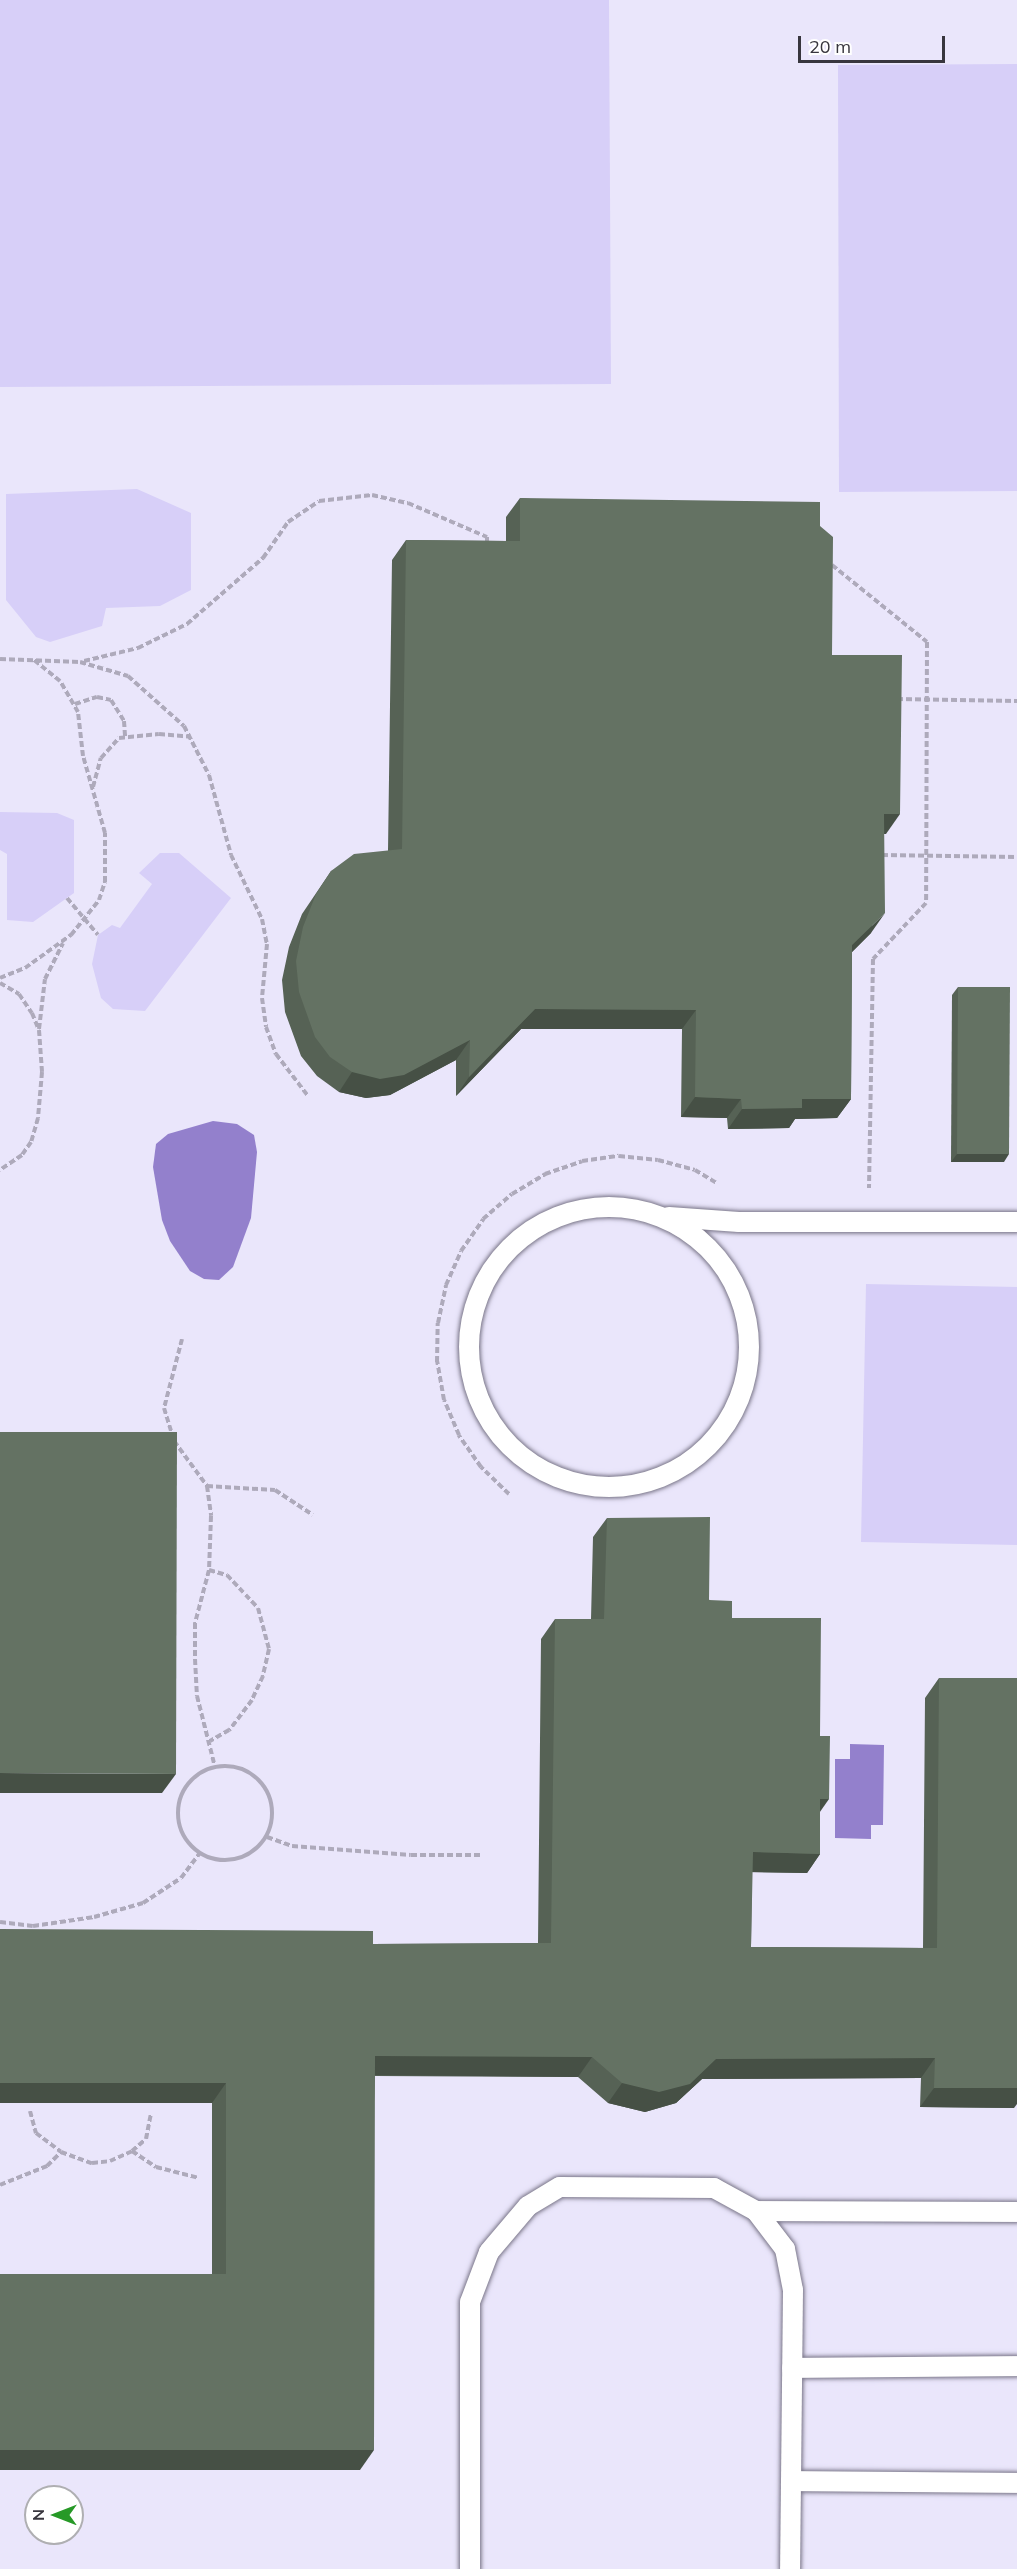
<!DOCTYPE html>
<html>
<head>
<meta charset="utf-8">
<style>
  body { margin:0 }
  #map { position:relative; width:1017px; height:2569px; overflow:hidden; background:#eae6fb; font-family:Mulish,sans-serif }
  div>[style] { position:absolute }
  [style*='--x'] { left:calc(var(--x)*1px); top:calc(var(--y)*1px); width:calc(var(--w)*1px); rotate:calc(var(--a)*1deg) }
  .green>* { inset:0; background:#d7cff8 }
  .water>* { inset:0; background:#9380cc }
  .path>* { height:4px; margin-top:-2px; transform-origin:0; background:repeating-linear-gradient(90deg,#aeaabb 0 6px,transparent 0 9px) }
  .path>.ring { margin:-2px; padding:0; box-sizing:content-box; background:none; border:4px solid #aeaabb; border-radius:50% }
  .roads { filter:drop-shadow(0 0 2px #7a7689) drop-shadow(0 0 2px #7a7689) }
  .lane>* { height:20px; margin:-10px; padding:0 10px; transform-origin:10px; border-radius:10px; background:#fff }
  .lane>.ring { margin:-10px; padding:0; box-sizing:content-box; background:none; border:20px solid #fff; border-radius:50% }
  .wall>* { inset:0; background:#566255 }
  .shaded-wall>* { inset:0; background:#465045 }
  .building>* { inset:0; background:#647263 }
  span { translate:-50% -50%; white-space:nowrap; text-align:center; line-height:1.15; -webkit-text-stroke:6px #fff; paint-order:stroke }
  .north { position:absolute; left:24px; top:2485px; width:60px; height:60px; box-sizing:border-box; background:#fff; border:2px solid #afafb2; border-radius:50%; rotate:270deg; font-size:16px; font-weight:700; line-height:24px; text-align:center; color:#38363e }
  .north::after { content:''; display:block; margin:auto; width:21px; height:27px; background:#279927; clip-path:polygon(50% 0,100% 100%,50% 72%,0 100%) }
  .scale { position:absolute; left:798px; top:36px; width:147px; height:27px; box-sizing:border-box; border:3px solid #38363e; border-top:0; padding-left:8px; font-size:18px; line-height:21px; white-space:nowrap; color:#38363e; -webkit-text-stroke:4px #fff; paint-order:stroke }
</style>
</head>
<body>
<div id="map">
  <div class="green">
    <i style="clip-path:polygon(0 0,609px 0,611px 384px,0 387px)"></i>
    <i style="clip-path:polygon(1017px 64px,1017px 491px,839px 492px,838px 65px)"></i>
    <i style="clip-path:polygon(137px 489px,191px 513px,191px 590px,160px 606px,106px 608px,102px 626px,50px 642px,36px 637px,6px 600px,6px 494px)"></i>
    <i style="clip-path:polygon(0 812px,57px 813px,74px 820px,74px 893px,33px 922px,7px 920px,7px 854px,0 850px)"></i>
    <i style="clip-path:polygon(160px 853px,179px 853px,231px 898px,145px 1011px,113px 1009px,101px 998px,92px 964px,98px 935px,112px 925px,120px 928px,152px 884px,139px 873px)"></i>
    <i style="clip-path:polygon(866px 1284px,1017px 1287px,1017px 1545px,861px 1542px)"></i>
  </div>
  <div class="water">
    <i style="clip-path:polygon(213px 1121px,237px 1124px,254px 1135px,257px 1152px,251px 1218px,233px 1267px,219px 1280px,204px 1279px,190px 1271px,170px 1241px,162px 1220px,153px 1167px,156px 1144px,168px 1134px)"></i>
    <i style="clip-path:polygon(850px 1744px,884px 1745px,883px 1825px,871px 1825px,871px 1839px,835px 1838px,835px 1759px,850px 1759px)"></i>
  </div>
  <div class="path">
    <i style="--x:832;--y:565;--w:122;--a:39"></i>
    <i style="--x:927;--y:642;--w:261;--a:90.2"></i>
    <i style="--x:926;--y:903;--w:77;--a:133.4"></i>
    <i style="--x:873;--y:959;--w:229;--a:91"></i>
    <i style="--x:0;--y:659;--w:80;--a:2.1"></i>
    <i style="--x:80;--y:662;--w:50;--a:16.3"></i>
    <i style="--x:128;--y:676;--w:75;--a:41.8"></i>
    <i style="--x:184;--y:726;--w:55;--a:63"></i>
    <i style="--x:209;--y:775;--w:83;--a:74.6"></i>
    <i style="--x:231;--y:855;--w:71;--a:64.2"></i>
    <i style="--x:262;--y:919;--w:25;--a:79"></i>
    <i style="--x:267;--y:944;--w:54;--a:95.3"></i>
    <i style="--x:262;--y:998;--w:29;--a:82"></i>
    <i style="--x:266;--y:1027;--w:29;--a:70"></i>
    <i style="--x:276;--y:1054;--w:53;--a:52.7"></i>
    <i style="--x:84;--y:661;--w:56;--a:-13.5"></i>
    <i style="--x:138;--y:648;--w:55;--a:-26.1"></i>
    <i style="--x:187;--y:624;--w:101;--a:-41"></i>
    <i style="--x:263;--y:558;--w:44;--a:-55.2"></i>
    <i style="--x:288;--y:522;--w:37;--a:-34"></i>
    <i style="--x:319;--y:501;--w:53;--a:-6.5"></i>
    <i style="--x:372;--y:495;--w:37;--a:13"></i>
    <i style="--x:408;--y:503;--w:86;--a:23.3"></i>
    <i style="--x:487;--y:537;--w:7;--a:90"></i>
    <i style="--x:897;--y:699;--w:120;--a:1"></i>
    <i style="--x:75;--y:704;--w:23;--a:-18"></i>
    <i style="--x:97;--y:697;--w:14;--a:12"></i>
    <i style="--x:111;--y:700;--w:25;--a:58"></i>
    <i style="--x:124;--y:721;--w:16;--a:86"></i>
    <i style="--x:93;--y:787;--w:30;--a:-75"></i>
    <i style="--x:101;--y:758;--w:27;--a:-48"></i>
    <i style="--x:119;--y:738;--w:40;--a:-5.7"></i>
    <i style="--x:159;--y:734;--w:32;--a:5"></i>
    <i style="--x:882;--y:855;--w:135;--a:0.8"></i>
    <i style="--x:67;--y:898;--w:48;--a:50"></i>
    <i style="--x:0;--y:978;--w:27;--a:-22"></i>
    <i style="--x:25;--y:968;--w:57;--a:-35.7"></i>
    <i style="--x:71;--y:935;--w:45;--a:-51.3"></i>
    <i style="--x:99;--y:900;--w:19;--a:-72"></i>
    <i style="--x:105;--y:882;--w:49;--a:-90"></i>
    <i style="--x:105;--y:833;--w:80;--a:-105.9"></i>
    <i style="--x:83;--y:756;--w:44;--a:-96.5"></i>
    <i style="--x:78;--y:712;--w:36;--a:-120"></i>
    <i style="--x:60;--y:681;--w:35;--a:-141"></i>
    <i style="--x:0;--y:983;--w:22;--a:30"></i>
    <i style="--x:19;--y:994;--w:23;--a:56"></i>
    <i style="--x:32;--y:1013;--w:18;--a:68"></i>
    <i style="--x:39;--y:1030;--w:42;--a:85.9"></i>
    <i style="--x:42;--y:1072;--w:46;--a:95"></i>
    <i style="--x:38;--y:1118;--w:25;--a:106"></i>
    <i style="--x:31;--y:1142;--w:16;--a:125"></i>
    <i style="--x:22;--y:1155;--w:27;--a:146"></i>
    <i style="--x:39;--y:1029;--w:50;--a:-83.2"></i>
    <i style="--x:45;--y:979;--w:40;--a:-63.4"></i>
    <i style="--x:182;--y:1339;--w:71;--a:104.6"></i>
    <i style="--x:164;--y:1408;--w:34;--a:73"></i>
    <i style="--x:174;--y:1441;--w:56;--a:53.7"></i>
    <i style="--x:207;--y:1486;--w:30;--a:82"></i>
    <i style="--x:211;--y:1516;--w:54;--a:92.1"></i>
    <i style="--x:209;--y:1570;--w:55;--a:104.8"></i>
    <i style="--x:195;--y:1623;--w:36;--a:90"></i>
    <i style="--x:195;--y:1659;--w:37;--a:87"></i>
    <i style="--x:197;--y:1696;--w:73;--a:75.8"></i>
    <i style="--x:207;--y:1486;--w:68;--a:3.4"></i>
    <i style="--x:275;--y:1490;--w:45;--a:33.3"></i>
    <i style="--x:509;--y:1494;--w:39;--a:-136"></i>
    <i style="--x:481;--y:1467;--w:39;--a:-125"></i>
    <i style="--x:459;--y:1435;--w:38;--a:-113"></i>
    <i style="--x:444;--y:1400;--w:39;--a:-100"></i>
    <i style="--x:437;--y:1362;--w:39;--a:-89"></i>
    <i style="--x:438;--y:1323;--w:39;--a:-78"></i>
    <i style="--x:446;--y:1285;--w:37;--a:-66"></i>
    <i style="--x:461;--y:1251;--w:39;--a:-55"></i>
    <i style="--x:483;--y:1219;--w:38;--a:-41"></i>
    <i style="--x:512;--y:1194;--w:39;--a:-31"></i>
    <i style="--x:545;--y:1174;--w:39;--a:-19"></i>
    <i style="--x:582;--y:1161;--w:37;--a:-8"></i>
    <i style="--x:619;--y:1156;--w:39;--a:6"></i>
    <i style="--x:658;--y:1160;--w:38;--a:15"></i>
    <i style="--x:695;--y:1170;--w:26;--a:31"></i>
    <i style="--x:209;--y:1570;--w:19;--a:16"></i>
    <i style="--x:227;--y:1575;--w:45;--a:46.8"></i>
    <i style="--x:258;--y:1608;--w:42;--a:75"></i>
    <i style="--x:269;--y:1649;--w:28;--a:103"></i>
    <i style="--x:263;--y:1676;--w:26;--a:115"></i>
    <i style="--x:252;--y:1700;--w:38;--a:127"></i>
    <i style="--x:229;--y:1730;--w:22;--a:150"></i>
    <i class="ring" style="left:178px;top:1766px;width:90px;height:90px"></i>
    <i style="--x:267;--y:1837;--w:27;--a:20"></i>
    <i style="--x:292;--y:1846;--w:119;--a:4.3"></i>
    <i style="--x:411;--y:1855;--w:72;--a:0"></i>
    <i style="--x:0;--y:1922;--w:33;--a:7"></i>
    <i style="--x:33;--y:1926;--w:62;--a:-8.4"></i>
    <i style="--x:94;--y:1917;--w:51;--a:-15.9"></i>
    <i style="--x:143;--y:1903;--w:45;--a:-33.3"></i>
    <i style="--x:181;--y:1878;--w:31;--a:-53"></i>
    <i style="--x:30;--y:2111;--w:23;--a:75"></i>
    <i style="--x:36;--y:2133;--w:31;--a:37"></i>
    <i style="--x:132;--y:2151;--w:18;--a:-41"></i>
    <i style="--x:146;--y:2139;--w:25;--a:-79"></i>
    <i style="--x:0;--y:2185;--w:51;--a:-22"></i>
    <i style="--x:47;--y:2166;--w:20;--a:-45"></i>
    <i style="--x:61;--y:2152;--w:33;--a:20"></i>
    <i style="--x:92;--y:2163;--w:18;--a:-6"></i>
    <i style="--x:110;--y:2161;--w:24;--a:-24"></i>
    <i style="--x:132;--y:2151;--w:29;--a:34"></i>
    <i style="--x:156;--y:2167;--w:44;--a:14.3"></i>
  </div>
  <div class="roads">
    <div class="lane">
      <i class="ring" style="left:469px;top:1207px;width:260px;height:260px"></i>
      <i style="--x:669;--y:1217;--w:70;--a:4.1"></i>
      <i style="--x:739;--y:1222;--w:278;--a:0"></i>
      <i style="--x:756;--y:2211;--w:261;--a:0.2"></i>
      <i style="--x:792;--y:2368;--w:225;--a:-0.5"></i>
      <i style="--x:791;--y:2481;--w:226;--a:0.5"></i>
      <i style="--x:470;--y:2569;--w:267;--a:-90"></i>
      <i style="--x:470;--y:2302;--w:53;--a:-69.2"></i>
      <i style="--x:489;--y:2252;--w:60;--a:-49.7"></i>
      <i style="--x:528;--y:2206;--w:37;--a:-31"></i>
      <i style="--x:560;--y:2187;--w:154;--a:0.4"></i>
      <i style="--x:714;--y:2188;--w:48;--a:28.7"></i>
      <i style="--x:756;--y:2211;--w:48;--a:52.7"></i>
      <i style="--x:785;--y:2249;--w:42;--a:79"></i>
      <i style="--x:793;--y:2290;--w:279;--a:90.6"></i>
    </div>
  </div>
  <div class="wall">
    <i style="clip-path:polygon(520px 498px,820px 526px,832px 655px,886px 834px,884px 834px,871px 933px,852px 952px,851px 1099px,837px 1118px,795px 1119px,789px 1128px,728px 1129px,727px 1118px,681px 1117px,682px 1029px,521px 1029px,456px 1096px,456px 1060px,390px 1095px,366px 1098px,339px 1092px,317px 1076px,301px 1056px,285px 1012px,282px 980px,289px 947px,302px 914px,331px 871px,388px 851px,392px 560px,406px 540px,506px 541px,506px 517px)"></i>
    <i style="clip-path:polygon(958px 987px,1004px 1162px,951px 1162px,952px 995px)"></i>
    <i style="clip-path:polygon(607px 1518px,732px 1618px,820px 1811px,820px 1854px,807px 1873px,752px 1872px,751px 1947px,923px 1948px,925px 1698px,939px 1678px,1014px 2108px,920px 2107px,921px 2078px,702px 2079px,676px 2103px,645px 2112px,608px 2103px,578px 2077px,375px 2076px,360px 2470px,0 2470px,212px 2274px,212px 2103px,0 2103px,373px 1944px,538px 1943px,541px 1639px,555px 1619px,591px 1619px,593px 1537px)"></i>
  </div>
  <div class="shaded-wall">
    <i style="clip-path:polygon(884px 814px,900px 814px,886px 834px,870px 834px)"></i>
    <i style="clip-path:polygon(885px 913px,871px 933px,839px 965px,852px 945px)"></i>
    <i style="clip-path:polygon(535px 1009px,696px 1010px,682px 1029px,521px 1029px,456px 1096px,469px 1077px)"></i>
    <i style="clip-path:polygon(470px 1040px,456px 1060px,390px 1095px,366px 1098px,339px 1092px,352px 1072px)"></i>
    <i style="clip-path:polygon(695px 1097px,741px 1099px,727px 1118px,681px 1117px)"></i>
    <i style="clip-path:polygon(802px 1099px,851px 1099px,837px 1118px,795px 1119px,789px 1128px,728px 1129px,742px 1109px)"></i>
    <i style="clip-path:polygon(957px 1154px,1009px 1154px,1004px 1162px,951px 1162px)"></i>
    <i style="clip-path:polygon(0 1773px,176px 1774px,162px 1793px,0 1793px)"></i>
    <i style="clip-path:polygon(820px 1799px,829px 1799px,815px 1819px)"></i>
    <i style="clip-path:polygon(753px 1852px,820px 1854px,807px 1873px,739px 1872px)"></i>
    <i style="clip-path:polygon(375px 2056px,592px 2057px,578px 2077px,361px 2075px)"></i>
    <i style="clip-path:polygon(935px 2058px,921px 2078px,702px 2079px,676px 2103px,645px 2112px,608px 2103px,622px 2083px,716px 2059px)"></i>
    <i style="clip-path:polygon(0 2083px,226px 2083px,212px 2103px,0 2103px)"></i>
    <i style="clip-path:polygon(934px 2088px,1017px 2088px,1017px 2104px,1014px 2108px,920px 2107px)"></i>
    <i style="clip-path:polygon(0 2450px,374px 2450px,360px 2470px,0 2470px)"></i>
  </div>
  <div class="building">
    <i style="clip-path:polygon(520px 498px,820px 502px,820px 526px,833px 537px,832px 655px,902px 655px,900px 814px,884px 814px,885px 913px,852px 945px,851px 1099px,802px 1099px,802px 1108px,742px 1109px,741px 1099px,695px 1097px,696px 1010px,535px 1009px,469px 1077px,470px 1040px,404px 1075px,380px 1079px,352px 1072px,330px 1057px,315px 1037px,299px 992px,296px 961px,303px 927px,316px 894px,331px 871px,354px 854px,402px 849px,406px 540px,520px 541px)"></i>
    <i style="clip-path:polygon(958px 987px,1010px 987px,1009px 1154px,957px 1154px)"></i>
    <i style="clip-path:polygon(0 1432px,177px 1432px,176px 1774px,0 1773px)"></i>
    <i style="clip-path:polygon(710px 1517px,709px 1600px,732px 1601px,732px 1618px,821px 1618px,820px 1736px,830px 1736px,829px 1799px,820px 1799px,820px 1854px,753px 1852px,751px 1947px,937px 1948px,939px 1678px,1017px 1678px,1017px 2088px,934px 2088px,935px 2058px,716px 2059px,690px 2084px,659px 2092px,622px 2083px,592px 2057px,375px 2056px,374px 2450px,0 2450px,0 2274px,226px 2274px,226px 2083px,0 2083px,0 1929px,373px 1931px,373px 1944px,551px 1943px,555px 1619px,604px 1619px,607px 1518px)"></i>
  </div>
  <div class="north">N</div>
  <div class="scale">20 m</div>
</div>
</body>
</html>
